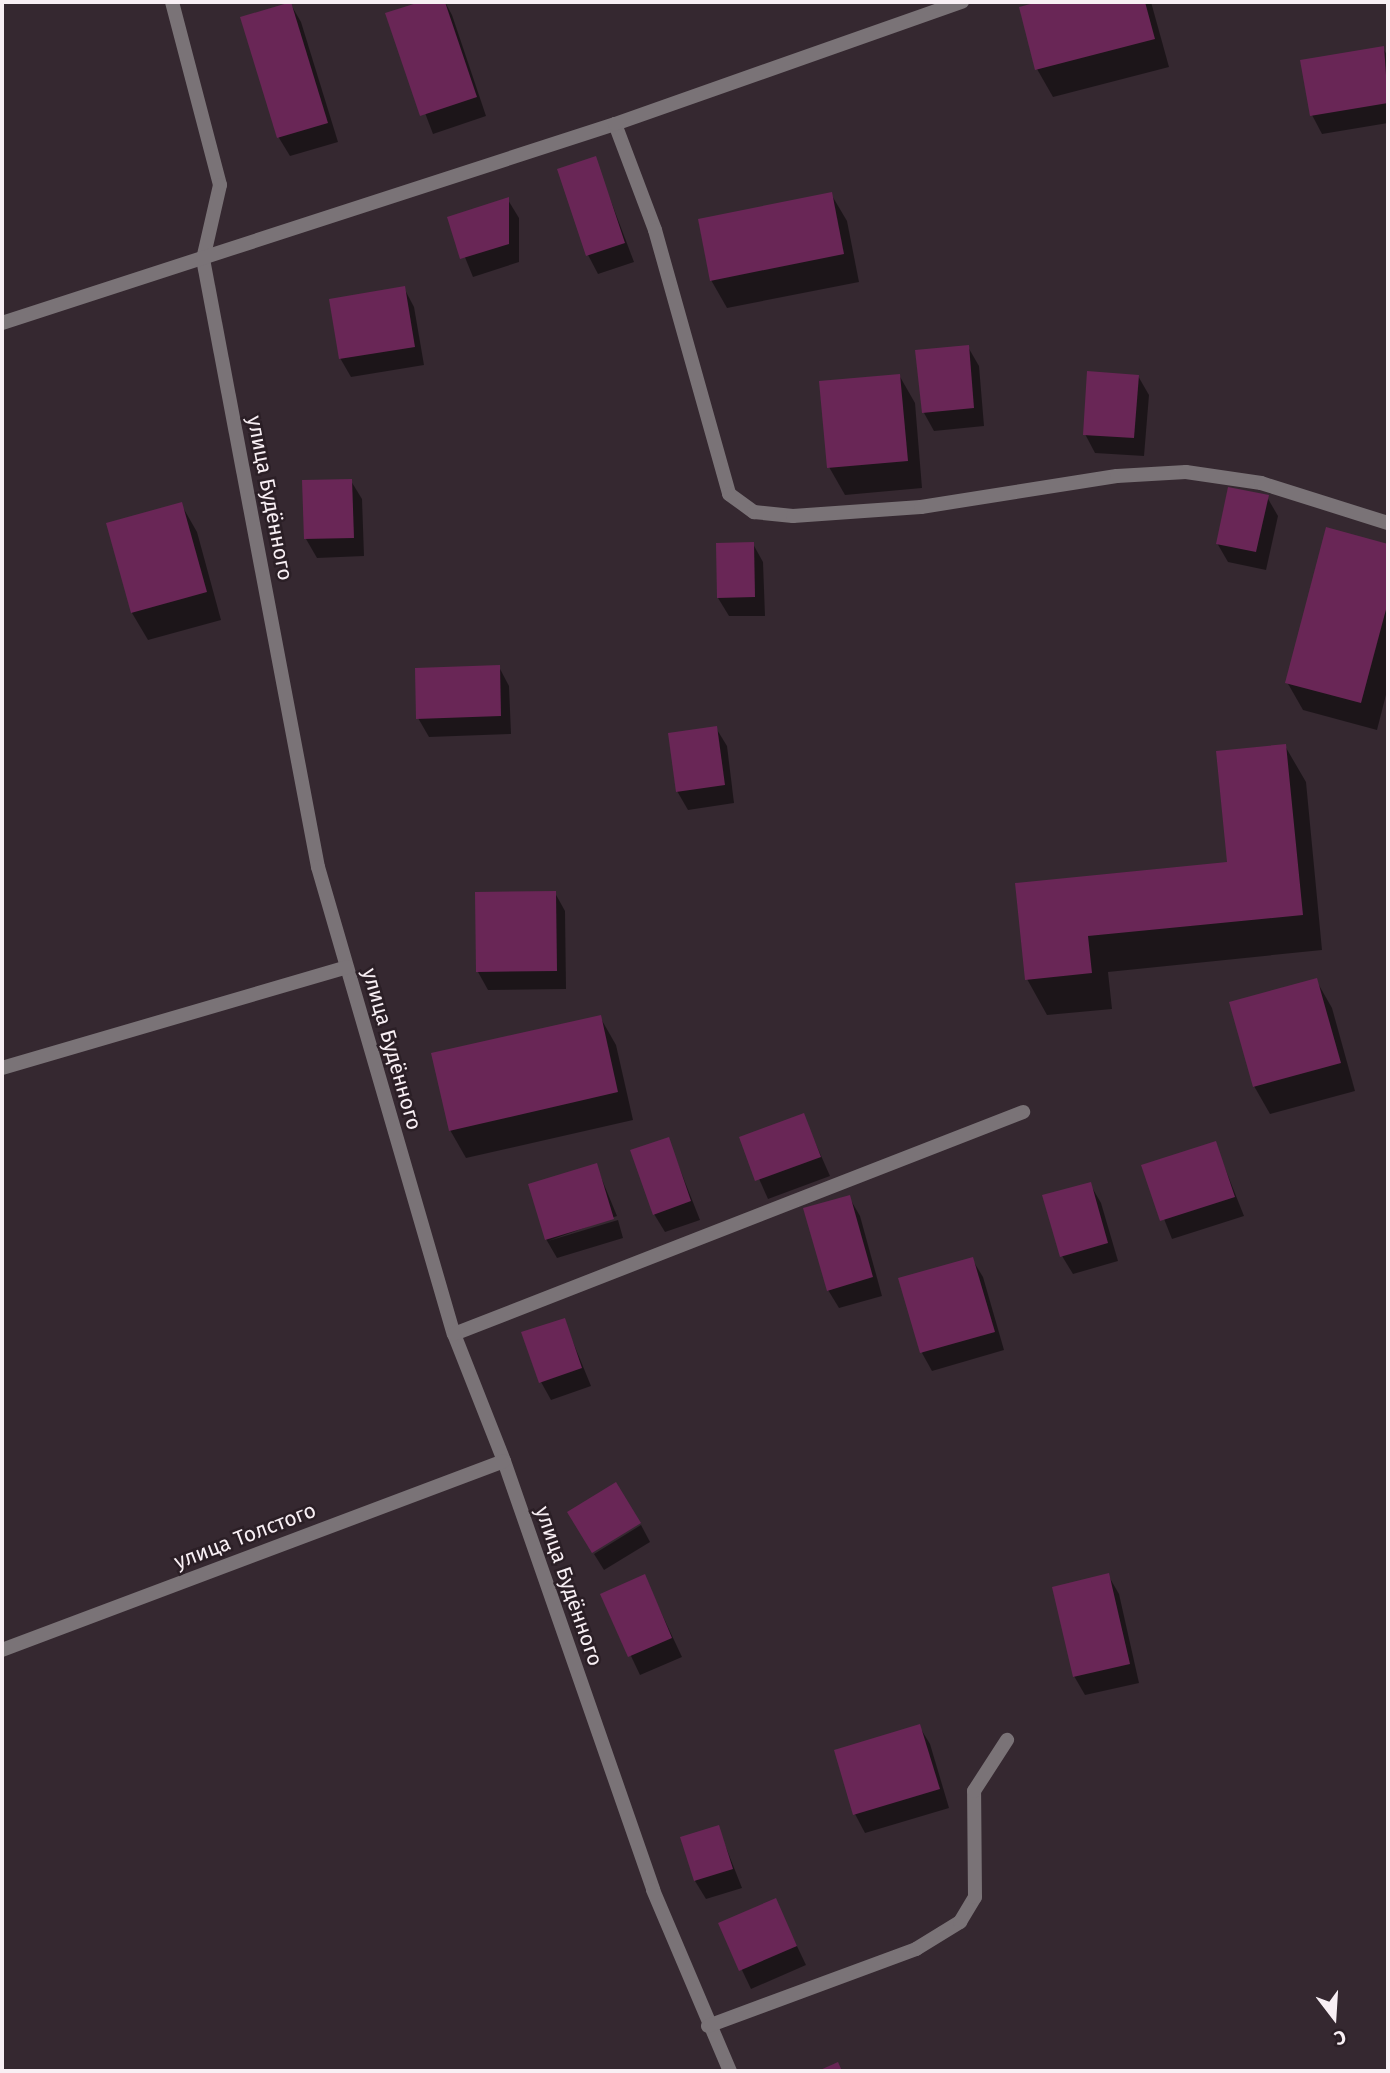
<!DOCTYPE html>
<html>
<head>
<meta charset="utf-8">
<style>
  body { margin:0 }
  #map { position:relative; width:1390px; height:2073px; overflow:hidden; background:#352830; font-family:"Fira Sans",sans-serif }
  div>[style] { position:absolute }
  [style*='--x'] { left:calc(var(--x)*1px); top:calc(var(--y)*1px); width:calc(var(--w)*1px); rotate:calc(var(--a)*1deg) }
  .shadow>* { inset:0; background:#0007 }
  .building>* { inset:0; background:#692656 }
  .street>* { height:14px; margin:-7px; padding:0 7px; transform-origin:7px; border-radius:7px; background:#7a7377 }
  span { translate:-50% -50%; white-space:nowrap; text-align:center; line-height:1.15; -webkit-text-stroke:5px #2b1f26; paint-order:stroke }
  .street-label { font-size:21px; color:#f8eff4 }
  .frame { position:absolute; inset:0; border:4px solid #f8eff4; pointer-events:none }
  .north { position:absolute; left:1299px; top:1982px; width:70px; height:70px; -webkit-text-stroke:5px #2b1f26; paint-order:stroke; rotate:163deg; font-size:19px; font-weight:700; line-height:28px; text-align:center; color:#f8eff4 }
  .north::after { content:''; display:block; margin:auto; width:24px; height:32px; background:#f8eff4; clip-path:polygon(50% 0,100% 100%,50% 72%,0 100%) }
</style>
</head>
<body>
<div id="map">
  <div class="shadow">
    <i style="clip-path:polygon(425px 2px,445px 2px,452px 15px,486px 116px,433px 134px,388px 15px)"></i>
    <i style="clip-path:polygon(1045px 2px,1151px 2px,1169px 67px,1053px 97px,1037px 69px,1021px 8px)"></i>
    <i style="clip-path:polygon(290px 3px,301px 22px,338px 142px,290px 156px,279px 138px,242px 18px)"></i>
    <i style="clip-path:polygon(1383px 48px,1388px 57px,1388px 123px,1322px 134px,1312px 115px)"></i>
    <i style="clip-path:polygon(595px 159px,634px 262px,598px 274px,588px 255px)"></i>
    <i style="clip-path:polygon(831px 194px,847px 221px,859px 282px,727px 308px,711px 280px)"></i>
    <i style="clip-path:polygon(508px 200px,519px 218px,519px 262px,473px 277px,449px 218px)"></i>
    <i style="clip-path:polygon(404px 288px,414px 307px,424px 365px,351px 377px,340px 358px)"></i>
    <i style="clip-path:polygon(968px 347px,979px 366px,984px 426px,934px 431px,924px 413px)"></i>
    <i style="clip-path:polygon(899px 375px,915px 403px,922px 488px,845px 495px,829px 467px)"></i>
    <i style="clip-path:polygon(1138px 376px,1149px 395px,1144px 456px,1095px 453px,1085px 434px)"></i>
    <i style="clip-path:polygon(351px 481px,362px 499px,364px 556px,317px 558px,306px 539px)"></i>
    <i style="clip-path:polygon(1267px 497px,1278px 516px,1266px 570px,1228px 562px,1217px 543px)"></i>
    <i style="clip-path:polygon(181px 504px,197px 532px,221px 620px,148px 640px,132px 613px,108px 524px)"></i>
    <i style="clip-path:polygon(1327px 530px,1388px 546px,1388px 687px,1377px 730px,1303px 710px,1287px 682px)"></i>
    <i style="clip-path:polygon(753px 544px,763px 562px,765px 616px,729px 616px,718px 598px)"></i>
    <i style="clip-path:polygon(499px 667px,509px 686px,511px 734px,429px 737px,418px 718px)"></i>
    <i style="clip-path:polygon(716px 728px,727px 746px,734px 803px,688px 810px,677px 791px)"></i>
    <i style="clip-path:polygon(1285px 746px,1306px 782px,1322px 950px,1108px 972px,1112px 1009px,1047px 1015px,1027px 979px,1017px 884px,1229px 864px)"></i>
    <i style="clip-path:polygon(555px 893px,565px 911px,566px 989px,488px 990px,478px 972px)"></i>
    <i style="clip-path:polygon(1316px 980px,1332px 1008px,1355px 1091px,1270px 1114px,1254px 1086px)"></i>
    <i style="clip-path:polygon(600px 1017px,616px 1045px,633px 1120px,466px 1158px,450px 1130px)"></i>
    <i style="clip-path:polygon(803px 1115px,830px 1176px,768px 1199px,741px 1138px)"></i>
    <i style="clip-path:polygon(668px 1139px,700px 1220px,665px 1232px,654px 1214px)"></i>
    <i style="clip-path:polygon(1215px 1143px,1244px 1216px,1172px 1239px,1143px 1166px)"></i>
    <i style="clip-path:polygon(596px 1165px,617px 1216px,548px 1241px,618px 1220px,623px 1238px,557px 1258px,546px 1239px)"></i>
    <i style="clip-path:polygon(1090px 1184px,1101px 1203px,1118px 1261px,1073px 1274px,1062px 1256px)"></i>
    <i style="clip-path:polygon(849px 1197px,860px 1216px,882px 1296px,839px 1308px,828px 1290px)"></i>
    <i style="clip-path:polygon(972px 1259px,983px 1277px,1004px 1350px,932px 1371px,922px 1353px)"></i>
    <i style="clip-path:polygon(564px 1320px,591px 1386px,551px 1400px,541px 1382px)"></i>
    <i style="clip-path:polygon(641px 1525px,650px 1542px,604px 1570px,594px 1554px)"></i>
    <i style="clip-path:polygon(1108px 1575px,1119px 1594px,1139px 1683px,1085px 1695px,1074px 1676px)"></i>
    <i style="clip-path:polygon(644px 1576px,682px 1657px,640px 1675px,602px 1595px)"></i>
    <i style="clip-path:polygon(919px 1726px,930px 1744px,949px 1808px,865px 1833px,855px 1814px)"></i>
    <i style="clip-path:polygon(718px 1827px,742px 1888px,706px 1899px,695px 1881px)"></i>
    <i style="clip-path:polygon(775px 1900px,806px 1965px,751px 1989px,720px 1924px)"></i>
  </div>
  <div class="building">
    <i style="clip-path:polygon(291px 2px,328px 123px,277px 138px,240px 17px)"></i>
    <i style="clip-path:polygon(420px 2px,445px 2px,477px 97px,420px 116px,385px 13px)"></i>
    <i style="clip-path:polygon(1038px 2px,1145px 2px,1155px 39px,1035px 70px,1019px 7px)"></i>
    <i style="clip-path:polygon(1384px 46px,1388px 103px,1310px 116px,1300px 60px)"></i>
    <i style="clip-path:polygon(596px 156px,625px 243px,586px 256px,557px 169px)"></i>
    <i style="clip-path:polygon(832px 192px,844px 254px,710px 281px,698px 219px)"></i>
    <i style="clip-path:polygon(509px 197px,509px 244px,460px 259px,447px 217px)"></i>
    <i style="clip-path:polygon(405px 286px,415px 347px,339px 359px,329px 299px)"></i>
    <i style="clip-path:polygon(969px 345px,974px 408px,922px 413px,915px 350px)"></i>
    <i style="clip-path:polygon(1087px 371px,1139px 375px,1134px 438px,1083px 435px)"></i>
    <i style="clip-path:polygon(900px 374px,908px 461px,827px 468px,819px 381px)"></i>
    <i style="clip-path:polygon(352px 479px,354px 538px,304px 539px,302px 480px)"></i>
    <i style="clip-path:polygon(1228px 487px,1269px 495px,1256px 552px,1216px 544px)"></i>
    <i style="clip-path:polygon(182px 502px,207px 592px,131px 613px,106px 523px)"></i>
    <i style="clip-path:polygon(1326px 527px,1388px 544px,1388px 602px,1361px 703px,1285px 683px)"></i>
    <i style="clip-path:polygon(754px 542px,755px 597px,717px 598px,716px 543px)"></i>
    <i style="clip-path:polygon(500px 665px,501px 716px,416px 719px,415px 668px)"></i>
    <i style="clip-path:polygon(717px 726px,725px 785px,676px 792px,668px 733px)"></i>
    <i style="clip-path:polygon(1286px 744px,1303px 915px,1088px 936px,1092px 973px,1025px 980px,1015px 883px,1227px 862px,1216px 751px)"></i>
    <i style="clip-path:polygon(556px 891px,557px 971px,476px 972px,475px 892px)"></i>
    <i style="clip-path:polygon(1317px 978px,1341px 1063px,1253px 1087px,1229px 1002px)"></i>
    <i style="clip-path:polygon(601px 1015px,618px 1092px,449px 1131px,431px 1053px)"></i>
    <i style="clip-path:polygon(804px 1113px,821px 1157px,755px 1181px,739px 1137px)"></i>
    <i style="clip-path:polygon(669px 1137px,691px 1201px,653px 1215px,630px 1150px)"></i>
    <i style="clip-path:polygon(1216px 1141px,1235px 1197px,1160px 1221px,1141px 1165px)"></i>
    <i style="clip-path:polygon(597px 1163px,614px 1219px,545px 1240px,528px 1184px)"></i>
    <i style="clip-path:polygon(1091px 1182px,1108px 1243px,1060px 1257px,1042px 1195px)"></i>
    <i style="clip-path:polygon(850px 1195px,873px 1277px,827px 1291px,803px 1208px)"></i>
    <i style="clip-path:polygon(973px 1257px,995px 1332px,920px 1353px,898px 1278px)"></i>
    <i style="clip-path:polygon(565px 1318px,582px 1368px,539px 1383px,521px 1332px)"></i>
    <i style="clip-path:polygon(616px 1482px,641px 1523px,592px 1553px,567px 1512px)"></i>
    <i style="clip-path:polygon(1109px 1573px,1130px 1664px,1073px 1677px,1052px 1587px)"></i>
    <i style="clip-path:polygon(645px 1574px,672px 1638px,628px 1657px,600px 1594px)"></i>
    <i style="clip-path:polygon(920px 1724px,940px 1789px,853px 1815px,834px 1750px)"></i>
    <i style="clip-path:polygon(719px 1825px,733px 1869px,694px 1881px,680px 1837px)"></i>
    <i style="clip-path:polygon(776px 1898px,797px 1946px,739px 1971px,718px 1923px)"></i>
    <i style="clip-path:polygon(838px 2062px,842px 2071px,818px 2071px)"></i>
  </div>
  <div class="street">
    <i style="--x:172;--y:2;--w:189;--a:75.3"></i>
    <i style="--x:220;--y:185;--w:76;--a:102.9"></i>
    <i style="--x:203;--y:259;--w:619;--a:79.29"></i>
    <i style="--x:318;--y:867;--w:486;--a:73.8"></i>
    <i style="--x:454;--y:1334;--w:136;--a:68.5"></i>
    <i style="--x:504;--y:1461;--w:454;--a:70.8"></i>
    <i style="--x:653;--y:1890;--w:197;--a:67"></i>
    <i style="--x:615;--y:124;--w:113;--a:69.3"></i>
    <i style="--x:655;--y:230;--w:274;--a:74.3"></i>
    <i style="--x:729;--y:494;--w:31;--a:36"></i>
    <i style="--x:754;--y:512;--w:39;--a:6"></i>
    <i style="--x:793;--y:516;--w:128;--a:-4"></i>
    <i style="--x:921;--y:507;--w:198;--a:-9"></i>
    <i style="--x:1117;--y:476;--w:69;--a:-3.3"></i>
    <i style="--x:1186;--y:472;--w:76;--a:8.3"></i>
    <i style="--x:1261;--y:483;--w:133;--a:17.5"></i>
    <i style="--x:2;--y:323;--w:644;--a:-17.99"></i>
    <i style="--x:615;--y:124;--w:368;--a:-19.4"></i>
    <i style="--x:2;--y:1068;--w:359;--a:-16.3"></i>
    <i style="--x:454;--y:1334;--w:611;--a:-21.31"></i>
    <i style="--x:2;--y:1650;--w:536;--a:-20.63"></i>
    <i style="--x:708;--y:2026;--w:222;--a:-20.3"></i>
    <i style="--x:916;--y:1949;--w:52;--a:-31.5"></i>
    <i style="--x:960;--y:1922;--w:29;--a:-59"></i>
    <i style="--x:975;--y:1897;--w:106;--a:-90.5"></i>
    <i style="--x:974;--y:1791;--w:61;--a:-57.1"></i>
  </div>
  <div class="street-label">
    <span style="left:270px;top:498px;rotate:79deg">улица Будённого</span>
    <span style="left:392px;top:1049px;rotate:74deg">улица Будённого</span>
    <span style="left:245px;top:1536px;rotate:-21deg">улица Толстого</span>
    <span style="left:569px;top:1586px;rotate:71deg">улица Будённого</span>
  </div>
  <div class="frame"></div>
  <div class="north">С</div>
</div>
</body>
</html>
